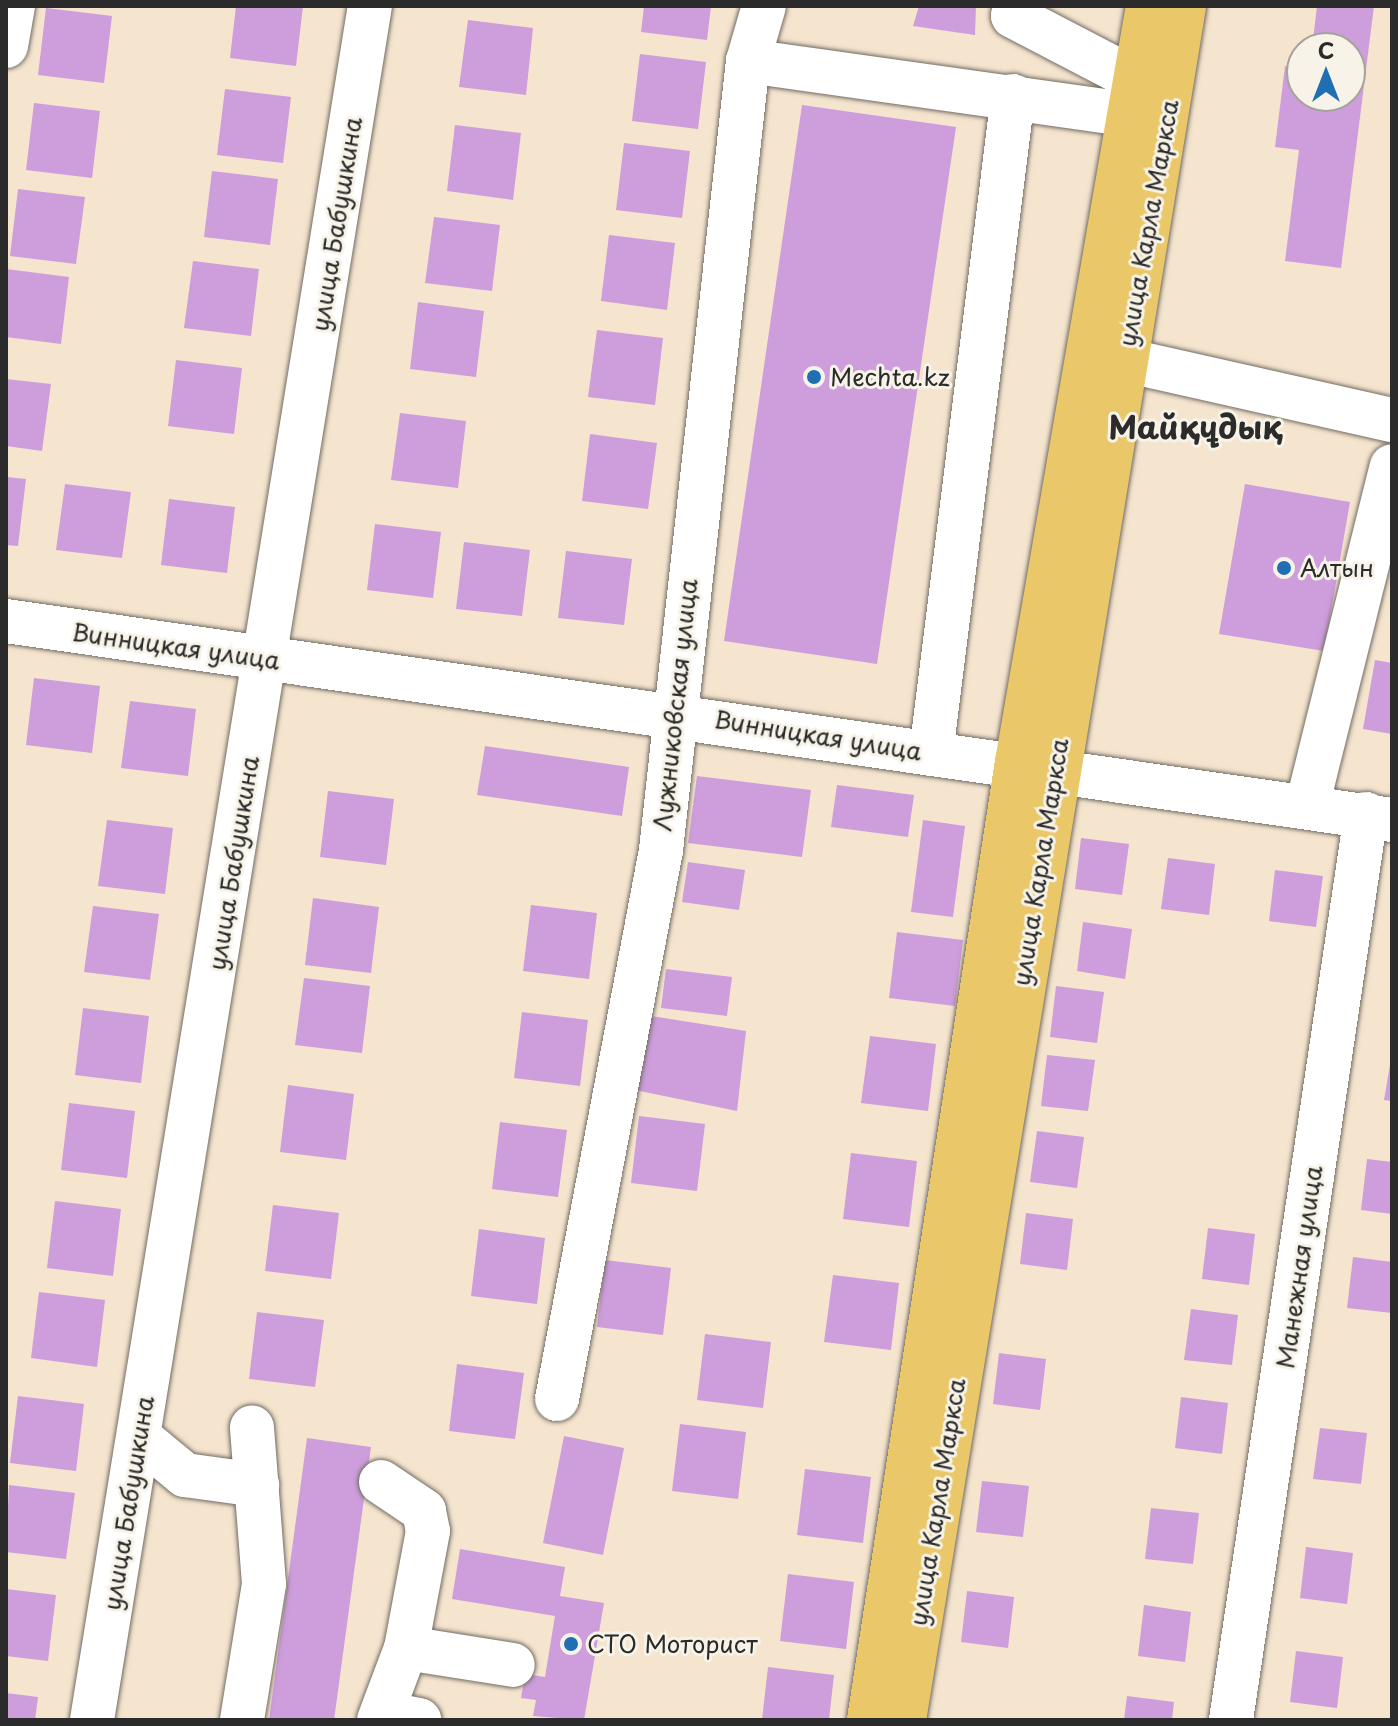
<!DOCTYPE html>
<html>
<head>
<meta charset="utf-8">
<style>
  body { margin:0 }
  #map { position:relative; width:1398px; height:1726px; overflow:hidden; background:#f5e4ce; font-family:"Playpen Sans",sans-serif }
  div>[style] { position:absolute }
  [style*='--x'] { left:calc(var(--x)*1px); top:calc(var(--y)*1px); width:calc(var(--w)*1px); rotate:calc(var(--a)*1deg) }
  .building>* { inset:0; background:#ce9ddc }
  .roads { filter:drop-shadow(0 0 2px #726c64) drop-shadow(0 0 2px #726c64) }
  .minor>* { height:44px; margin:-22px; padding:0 22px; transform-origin:22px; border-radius:22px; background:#fff }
  .major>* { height:44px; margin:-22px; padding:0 22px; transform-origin:22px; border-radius:22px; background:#eac769 }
  .dots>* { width:22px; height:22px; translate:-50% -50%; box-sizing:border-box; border:4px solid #f7f3e8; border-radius:50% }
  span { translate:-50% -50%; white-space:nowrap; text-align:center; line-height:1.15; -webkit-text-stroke:6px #f7f3e8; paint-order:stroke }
  .street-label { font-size:24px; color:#2b2b2b }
  .poi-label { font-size:24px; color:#2b2b2b }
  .left { translate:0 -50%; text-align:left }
  .district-label { font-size:32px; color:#2b2b2b; font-weight:700 }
  .frame { position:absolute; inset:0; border:8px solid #2b2b2b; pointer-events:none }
  .north { position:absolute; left:1286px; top:32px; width:80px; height:80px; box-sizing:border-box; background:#f7f3e8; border:2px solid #a5a39c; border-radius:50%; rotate:0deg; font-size:22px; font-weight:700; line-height:32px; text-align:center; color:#2b2b2b }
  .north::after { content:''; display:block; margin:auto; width:28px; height:36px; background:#1f6fb2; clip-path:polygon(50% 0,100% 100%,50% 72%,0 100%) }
</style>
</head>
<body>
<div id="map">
  <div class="building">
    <i style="clip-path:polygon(236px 6px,303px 6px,296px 66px,230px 58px)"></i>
    <i style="clip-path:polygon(644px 6px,711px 6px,707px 40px,641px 32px)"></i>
    <i style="clip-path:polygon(919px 6px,976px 6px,975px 35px,913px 26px)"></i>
    <i style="clip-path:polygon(1317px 6px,1374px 6px,1341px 268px,1285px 261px,1299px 150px,1275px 147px,1285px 66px,1302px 68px,1302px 96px,1350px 96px,1350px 48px,1312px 48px)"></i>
    <i style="clip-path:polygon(46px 8px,112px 16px,104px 83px,38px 75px)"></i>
    <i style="clip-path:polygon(468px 20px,533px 28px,526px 95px,459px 87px)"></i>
    <i style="clip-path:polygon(640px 54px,706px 62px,698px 129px,632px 121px)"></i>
    <i style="clip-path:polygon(225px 89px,291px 97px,283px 163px,217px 155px)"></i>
    <i style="clip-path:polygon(34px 103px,100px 111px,92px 178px,26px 170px)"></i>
    <i style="clip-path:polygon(802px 105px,956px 127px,877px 664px,724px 641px)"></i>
    <i style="clip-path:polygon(455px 125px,521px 133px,513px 200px,447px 191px)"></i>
    <i style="clip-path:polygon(624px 143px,690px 151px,682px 218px,616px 210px)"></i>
    <i style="clip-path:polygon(212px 171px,278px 179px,270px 245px,204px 237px)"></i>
    <i style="clip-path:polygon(18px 189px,85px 197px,76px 264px,10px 256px)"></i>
    <i style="clip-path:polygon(434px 217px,500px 225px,492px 291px,425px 283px)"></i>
    <i style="clip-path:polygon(609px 235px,675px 243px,667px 310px,601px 301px)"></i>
    <i style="clip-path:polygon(193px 261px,259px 269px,251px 336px,184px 328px)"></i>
    <i style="clip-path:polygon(6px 269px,69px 277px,61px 344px,6px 337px)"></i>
    <i style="clip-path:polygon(418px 302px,484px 311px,476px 377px,410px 369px)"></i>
    <i style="clip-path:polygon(597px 330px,663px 338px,655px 405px,588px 397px)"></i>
    <i style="clip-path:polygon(176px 360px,242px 368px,234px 434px,168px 426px)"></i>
    <i style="clip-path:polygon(6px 379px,51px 384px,42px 451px,6px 446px)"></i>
    <i style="clip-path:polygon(400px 413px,466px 421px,458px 488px,391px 480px)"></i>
    <i style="clip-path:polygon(590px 434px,657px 443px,648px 509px,582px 501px)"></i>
    <i style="clip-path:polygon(6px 477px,26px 479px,18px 546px,6px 545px)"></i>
    <i style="clip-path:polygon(65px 484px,131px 492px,122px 558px,56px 550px)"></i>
    <i style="clip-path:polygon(1245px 484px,1350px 502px,1324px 651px,1219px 634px)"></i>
    <i style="clip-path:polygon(169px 499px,235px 507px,227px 573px,161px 565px)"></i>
    <i style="clip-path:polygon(375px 524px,441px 532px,433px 598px,367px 590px)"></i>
    <i style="clip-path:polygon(464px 542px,530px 550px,522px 616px,456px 609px)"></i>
    <i style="clip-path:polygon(566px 551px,632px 559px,624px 625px,558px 618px)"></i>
    <i style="clip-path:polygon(1375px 660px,1392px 663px,1392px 734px,1363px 729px)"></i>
    <i style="clip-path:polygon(34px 678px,100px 686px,92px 753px,26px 745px)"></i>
    <i style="clip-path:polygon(130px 701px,196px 709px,188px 776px,121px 768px)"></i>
    <i style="clip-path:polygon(485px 746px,629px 767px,622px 816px,477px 795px)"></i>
    <i style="clip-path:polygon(697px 776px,811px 790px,802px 857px,688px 843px)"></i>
    <i style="clip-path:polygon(837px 785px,914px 795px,908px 837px,831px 827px)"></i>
    <i style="clip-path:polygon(328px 791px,394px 799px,386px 865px,320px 857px)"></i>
    <i style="clip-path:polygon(107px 820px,173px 828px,165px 894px,98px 886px)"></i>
    <i style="clip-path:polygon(923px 820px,965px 826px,953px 917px,911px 912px)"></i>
    <i style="clip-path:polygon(1081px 838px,1129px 844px,1122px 895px,1075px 889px)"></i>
    <i style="clip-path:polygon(1168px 858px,1215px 864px,1209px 915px,1161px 909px)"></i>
    <i style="clip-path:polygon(688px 862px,745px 870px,739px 910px,682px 902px)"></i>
    <i style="clip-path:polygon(1275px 870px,1323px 876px,1316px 927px,1269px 921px)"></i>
    <i style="clip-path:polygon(313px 898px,379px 907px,371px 973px,305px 965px)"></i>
    <i style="clip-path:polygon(531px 905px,597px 913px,589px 979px,523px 971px)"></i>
    <i style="clip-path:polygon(93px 906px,159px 914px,150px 980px,84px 972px)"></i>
    <i style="clip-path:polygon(1083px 922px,1132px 929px,1125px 979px,1077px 971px)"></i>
    <i style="clip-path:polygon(897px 932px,963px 940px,955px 1006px,889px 998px)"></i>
    <i style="clip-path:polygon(666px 969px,732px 977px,727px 1016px,661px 1008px)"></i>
    <i style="clip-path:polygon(304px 978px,370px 986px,362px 1053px,295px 1045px)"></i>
    <i style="clip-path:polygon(1056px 986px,1104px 992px,1097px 1043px,1050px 1037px)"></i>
    <i style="clip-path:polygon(83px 1008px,149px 1016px,141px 1083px,75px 1075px)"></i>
    <i style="clip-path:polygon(522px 1012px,588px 1020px,580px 1086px,514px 1078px)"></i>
    <i style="clip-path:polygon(645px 1015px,746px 1031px,737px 1111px,635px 1090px)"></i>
    <i style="clip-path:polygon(870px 1036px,936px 1044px,928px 1111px,861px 1103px)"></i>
    <i style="clip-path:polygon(1392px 1053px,1392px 1101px,1384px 1100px)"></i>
    <i style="clip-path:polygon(1047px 1055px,1095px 1060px,1088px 1111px,1041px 1106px)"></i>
    <i style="clip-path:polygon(288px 1085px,354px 1094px,346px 1160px,280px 1152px)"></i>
    <i style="clip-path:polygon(69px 1103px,135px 1111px,127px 1178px,61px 1170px)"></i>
    <i style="clip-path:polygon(639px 1116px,705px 1124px,697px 1191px,631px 1183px)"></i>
    <i style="clip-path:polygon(500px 1122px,567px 1130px,558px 1197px,492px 1189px)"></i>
    <i style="clip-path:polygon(1037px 1131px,1084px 1137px,1077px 1188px,1030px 1182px)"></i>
    <i style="clip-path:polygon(851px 1153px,917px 1161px,909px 1227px,843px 1219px)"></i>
    <i style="clip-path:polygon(1367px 1159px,1392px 1162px,1392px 1214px,1361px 1210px)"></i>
    <i style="clip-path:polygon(55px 1201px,121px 1209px,113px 1276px,47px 1268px)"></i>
    <i style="clip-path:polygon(273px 1205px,339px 1213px,331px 1279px,265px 1271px)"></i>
    <i style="clip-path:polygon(1026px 1213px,1073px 1219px,1067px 1270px,1020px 1264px)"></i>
    <i style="clip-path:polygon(1208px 1228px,1255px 1234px,1249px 1285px,1202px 1279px)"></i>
    <i style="clip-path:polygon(479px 1229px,545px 1238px,537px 1304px,471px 1296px)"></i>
    <i style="clip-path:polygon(1353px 1257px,1392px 1262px,1392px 1313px,1347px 1308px)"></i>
    <i style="clip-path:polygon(605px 1260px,671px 1268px,663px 1335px,597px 1327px)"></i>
    <i style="clip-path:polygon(833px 1275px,899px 1283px,891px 1350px,824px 1342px)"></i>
    <i style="clip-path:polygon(39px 1292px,105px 1300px,97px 1367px,31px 1358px)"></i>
    <i style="clip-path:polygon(1191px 1309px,1238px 1315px,1232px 1365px,1184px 1360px)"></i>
    <i style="clip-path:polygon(257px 1312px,324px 1320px,315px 1387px,249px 1379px)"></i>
    <i style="clip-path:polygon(705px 1334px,771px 1342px,763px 1408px,697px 1400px)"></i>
    <i style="clip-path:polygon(999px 1353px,1046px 1359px,1040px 1410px,993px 1404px)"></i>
    <i style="clip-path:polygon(457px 1364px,524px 1373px,515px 1439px,449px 1431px)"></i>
    <i style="clip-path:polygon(18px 1396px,84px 1404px,76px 1471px,10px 1463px)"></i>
    <i style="clip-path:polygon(1181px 1397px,1228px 1403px,1222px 1454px,1175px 1448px)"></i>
    <i style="clip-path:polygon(680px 1424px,746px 1432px,738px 1499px,672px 1491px)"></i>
    <i style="clip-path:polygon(1320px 1428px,1367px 1433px,1361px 1484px,1313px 1479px)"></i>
    <i style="clip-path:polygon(564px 1436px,624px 1448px,603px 1555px,543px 1543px)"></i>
    <i style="clip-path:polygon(307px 1438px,371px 1447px,334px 1720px,269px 1720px)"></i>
    <i style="clip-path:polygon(805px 1469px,871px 1477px,863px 1543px,797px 1535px)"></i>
    <i style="clip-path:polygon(982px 1481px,1029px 1486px,1023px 1537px,976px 1532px)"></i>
    <i style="clip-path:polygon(9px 1485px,75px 1493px,66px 1559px,6px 1552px)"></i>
    <i style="clip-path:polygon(1151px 1508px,1199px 1513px,1193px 1564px,1145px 1559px)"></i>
    <i style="clip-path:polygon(1306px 1547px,1353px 1553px,1347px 1604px,1300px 1598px)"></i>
    <i style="clip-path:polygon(460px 1549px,565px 1567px,560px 1596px,604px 1603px,584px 1720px,533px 1716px,536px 1700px,521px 1698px,525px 1674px,545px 1677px,555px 1616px,452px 1599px)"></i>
    <i style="clip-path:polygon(788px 1574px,854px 1582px,846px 1649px,780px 1641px)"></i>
    <i style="clip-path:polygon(6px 1589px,56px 1595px,48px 1661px,6px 1656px)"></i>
    <i style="clip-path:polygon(967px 1591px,1014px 1597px,1008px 1648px,961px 1642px)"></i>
    <i style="clip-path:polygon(1144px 1605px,1191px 1612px,1185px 1662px,1138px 1656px)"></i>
    <i style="clip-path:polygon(1296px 1651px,1343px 1657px,1337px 1708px,1290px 1702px)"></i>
    <i style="clip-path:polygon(768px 1667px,834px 1675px,829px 1720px,762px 1720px)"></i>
    <i style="clip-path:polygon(6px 1693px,38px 1697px,35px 1720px,6px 1720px)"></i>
    <i style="clip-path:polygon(1127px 1696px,1174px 1702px,1172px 1720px,1124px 1720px)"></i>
  </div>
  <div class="roads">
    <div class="minor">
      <i style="--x:1015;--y:6;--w:10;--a:101"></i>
      <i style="--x:1013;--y:16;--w:139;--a:27.5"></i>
      <i style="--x:6;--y:46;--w:41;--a:-80.1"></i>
      <i style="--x:748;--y:61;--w:387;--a:8"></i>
      <i style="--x:1125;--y:360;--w:274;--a:12.7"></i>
      <i style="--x:6;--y:621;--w:1400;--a:8.17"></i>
      <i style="--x:931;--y:754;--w:663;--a:-82.9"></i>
      <i style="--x:1307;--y:806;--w:350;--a:-76"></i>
      <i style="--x:557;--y:1399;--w:559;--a:-79.27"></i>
      <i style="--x:661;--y:850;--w:794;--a:-83.71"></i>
      <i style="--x:748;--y:61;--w:57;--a:-73.8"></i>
      <i style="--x:139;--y:1437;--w:60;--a:39.6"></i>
      <i style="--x:185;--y:1475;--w:73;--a:7.9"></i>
      <i style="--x:381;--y:1482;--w:52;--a:34"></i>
      <i style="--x:424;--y:1511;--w:20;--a:79"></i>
      <i style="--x:428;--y:1531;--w:119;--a:100.6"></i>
      <i style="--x:383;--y:1713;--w:37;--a:11"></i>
      <i style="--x:92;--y:1720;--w:1736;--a:-80.79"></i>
      <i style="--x:242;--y:1720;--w:138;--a:-80.8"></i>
      <i style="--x:264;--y:1584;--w:157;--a:-94.4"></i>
      <i style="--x:379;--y:1720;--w:77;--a:-69.4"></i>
      <i style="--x:406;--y:1648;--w:108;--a:9"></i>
      <i style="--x:1231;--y:1720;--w:916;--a:-81.52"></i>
    </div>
    <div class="major">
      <i style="--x:869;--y:1720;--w:969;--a:-81.22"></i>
      <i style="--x:1017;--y:762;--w:767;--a:-80.17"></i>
      <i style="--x:904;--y:1720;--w:1737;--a:-80.72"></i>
    </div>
  </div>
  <div class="dots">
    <i style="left:814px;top:377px;background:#1f6fb2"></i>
    <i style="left:1284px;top:568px;background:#1f6fb2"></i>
    <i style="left:571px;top:1644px;background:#1f6fb2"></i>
  </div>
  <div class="street-label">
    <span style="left:1148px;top:223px;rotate:-80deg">улица Карла Маркса</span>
    <span style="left:336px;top:224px;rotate:-81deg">улица Бабушкина</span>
    <span style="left:176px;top:646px;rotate:8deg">Винницкая улица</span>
    <span style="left:675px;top:705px;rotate:-84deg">Лужниковская улица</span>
    <span style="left:818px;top:735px;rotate:9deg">Винницкая улица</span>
    <span style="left:1040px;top:862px;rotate:-81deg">улица Карла Маркса</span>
    <span style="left:233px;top:863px;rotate:-81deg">улица Бабушкина</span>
    <span style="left:1299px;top:1267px;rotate:-82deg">Манежная улица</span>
    <span style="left:937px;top:1502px;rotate:-81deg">улица Карла Маркса</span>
    <span style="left:128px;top:1503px;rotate:-81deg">улица Бабушкина</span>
  </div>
  <div class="poi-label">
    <span class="left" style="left:830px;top:377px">Mechta.kz</span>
    <span class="left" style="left:1300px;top:568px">Алтын</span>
    <span class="left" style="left:587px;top:1644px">СТО Моторист</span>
  </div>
  <div class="district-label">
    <span style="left:1195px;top:426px">Майқұдық</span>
  </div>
  <div class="frame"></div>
  <div class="north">С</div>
</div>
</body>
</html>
